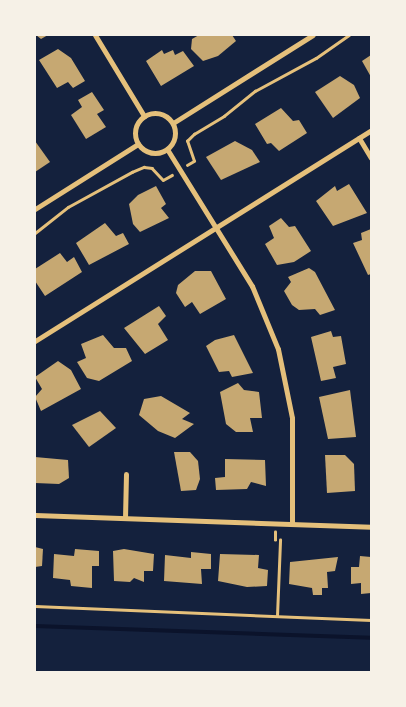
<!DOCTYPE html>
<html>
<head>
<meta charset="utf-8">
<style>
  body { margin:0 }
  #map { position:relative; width:406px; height:707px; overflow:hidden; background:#14213d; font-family:Commissioner,sans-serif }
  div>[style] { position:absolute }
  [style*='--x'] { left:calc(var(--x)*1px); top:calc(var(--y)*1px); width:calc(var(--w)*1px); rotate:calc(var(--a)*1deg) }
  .stream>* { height:4px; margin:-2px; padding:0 2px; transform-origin:2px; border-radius:2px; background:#0b132b }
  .building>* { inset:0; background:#c6a872 }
  .path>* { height:2.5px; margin:-1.25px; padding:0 1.25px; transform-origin:1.25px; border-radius:1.25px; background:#e5c07b }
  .minor>* { height:5px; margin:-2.5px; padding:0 2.5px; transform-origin:2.5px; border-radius:2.5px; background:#e5c07b }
  .minor>.ring { margin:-2.5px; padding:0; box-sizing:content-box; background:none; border:5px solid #e5c07b; border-radius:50% }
  span { translate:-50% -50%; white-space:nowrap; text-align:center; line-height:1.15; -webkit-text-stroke:5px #f6f1e7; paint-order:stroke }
  .frame { position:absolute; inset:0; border:36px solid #f6f1e7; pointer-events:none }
</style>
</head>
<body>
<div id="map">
  <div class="stream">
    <i style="--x:35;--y:626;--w:336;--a:2"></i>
  </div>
  <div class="building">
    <i style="clip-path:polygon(36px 35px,48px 35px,41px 39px)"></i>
    <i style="clip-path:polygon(199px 35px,232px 35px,236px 41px,218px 56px,203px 61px,191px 49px,192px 39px)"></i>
    <i style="clip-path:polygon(58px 49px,71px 58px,85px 81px,73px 88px,68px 82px,57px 88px,39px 60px)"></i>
    <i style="clip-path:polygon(162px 50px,164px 54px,173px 50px,175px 55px,183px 51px,194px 66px,161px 86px,146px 61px)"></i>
    <i style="clip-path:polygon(371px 55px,371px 77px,362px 61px)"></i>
    <i style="clip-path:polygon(340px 76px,354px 85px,360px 98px,333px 118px,315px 92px)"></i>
    <i style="clip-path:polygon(92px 92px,104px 110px,97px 114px,106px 127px,86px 139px,71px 115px,82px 107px,78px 100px)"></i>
    <i style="clip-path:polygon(281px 108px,293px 121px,299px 120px,307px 133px,279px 151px,271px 143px,267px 144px,255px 124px)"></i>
    <i style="clip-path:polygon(35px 141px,50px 162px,35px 172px)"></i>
    <i style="clip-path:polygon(235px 141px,252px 150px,260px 162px,221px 180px,206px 157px)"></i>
    <i style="clip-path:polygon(349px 184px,367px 213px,333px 226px,316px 201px,335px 186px,337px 191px)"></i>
    <i style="clip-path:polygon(156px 186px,166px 204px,161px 208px,169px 218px,140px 232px,133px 224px,129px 204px,138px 195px)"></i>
    <i style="clip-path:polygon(281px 218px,289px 227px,295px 226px,311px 251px,294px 262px,277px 265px,265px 244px,274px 238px,269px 226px)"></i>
    <i style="clip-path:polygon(105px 223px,116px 236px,123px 233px,129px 244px,89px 265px,76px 243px)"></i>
    <i style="clip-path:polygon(371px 229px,371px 274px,368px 275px,353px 243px,362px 240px,361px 233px)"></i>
    <i style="clip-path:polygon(60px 253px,67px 262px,74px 257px,82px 272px,45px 296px,35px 281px,35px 269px)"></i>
    <i style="clip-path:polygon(309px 268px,315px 272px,335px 310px,320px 315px,315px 309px,299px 310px,292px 305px,284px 291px,291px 282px,288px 277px)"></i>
    <i style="clip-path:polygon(195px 271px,211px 271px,226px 299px,200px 314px,192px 302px,185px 307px,176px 293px,178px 285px)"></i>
    <i style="clip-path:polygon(159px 306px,166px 316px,158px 324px,168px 340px,145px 354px,124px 328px)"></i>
    <i style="clip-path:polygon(331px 331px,333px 337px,341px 336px,346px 364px,333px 367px,336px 378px,321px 381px,311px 337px)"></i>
    <i style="clip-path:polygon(103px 335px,114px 348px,126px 348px,132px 361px,99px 381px,87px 378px,77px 362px,86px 358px,81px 344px)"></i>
    <i style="clip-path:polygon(234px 335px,253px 373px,232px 377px,229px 371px,219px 372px,206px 346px,215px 340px)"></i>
    <i style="clip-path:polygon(58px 361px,71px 370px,81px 389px,41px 411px,35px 397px,42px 389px,35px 377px)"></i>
    <i style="clip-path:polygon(238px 383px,244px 390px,259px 392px,262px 418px,250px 418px,253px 432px,236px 432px,226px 424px,220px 392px)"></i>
    <i style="clip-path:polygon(350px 390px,356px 437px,328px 439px,319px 397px)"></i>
    <i style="clip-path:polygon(161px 396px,190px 413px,182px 419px,194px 424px,175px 438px,158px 431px,139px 415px,144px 399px)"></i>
    <i style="clip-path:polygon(100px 411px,116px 428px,89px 447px,72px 425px)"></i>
    <i style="clip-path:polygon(174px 452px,190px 452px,198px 461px,200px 479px,196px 490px,181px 491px)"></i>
    <i style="clip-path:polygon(325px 455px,345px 455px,354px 464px,355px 491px,327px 493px)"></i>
    <i style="clip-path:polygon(35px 457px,68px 460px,69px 478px,59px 484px,35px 483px)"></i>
    <i style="clip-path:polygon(225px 459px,265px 460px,266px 486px,251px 482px,247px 489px,216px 490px,215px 478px,225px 477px)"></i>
    <i style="clip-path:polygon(35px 547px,43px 549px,42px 566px,35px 567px)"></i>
    <i style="clip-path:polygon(75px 549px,99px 551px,99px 566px,92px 566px,92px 588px,71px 586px,70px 580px,53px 578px,54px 554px,74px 556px)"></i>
    <i style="clip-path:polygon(124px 549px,154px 554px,153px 571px,144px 571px,144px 582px,134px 578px,130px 582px,114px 581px,113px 551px)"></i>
    <i style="clip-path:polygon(191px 552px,211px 554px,211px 569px,201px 569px,202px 584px,164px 581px,165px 555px,191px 558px)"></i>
    <i style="clip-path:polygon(220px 554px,259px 555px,258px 568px,268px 570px,267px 586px,247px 587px,218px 581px)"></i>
    <i style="clip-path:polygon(360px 556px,371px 557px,371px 593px,361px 594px,361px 583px,351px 584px,351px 567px,359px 567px)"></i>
    <i style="clip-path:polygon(338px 557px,335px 571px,327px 572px,328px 588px,322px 588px,322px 595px,313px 595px,312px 588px,289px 584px,290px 562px)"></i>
  </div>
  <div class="path">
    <i style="--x:187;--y:165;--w:8;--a:-30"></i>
    <i style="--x:194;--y:161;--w:21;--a:-109"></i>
    <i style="--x:187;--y:141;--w:10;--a:-45"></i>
    <i style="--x:194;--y:134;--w:35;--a:-31"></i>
    <i style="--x:224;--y:116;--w:40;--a:-39"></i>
    <i style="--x:255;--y:91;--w:69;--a:-28.4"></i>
    <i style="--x:316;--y:58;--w:40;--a:-34.9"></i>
    <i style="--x:35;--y:233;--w:42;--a:-38.2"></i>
    <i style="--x:68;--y:207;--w:73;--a:-28.7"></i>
    <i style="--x:132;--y:172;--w:13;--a:-23"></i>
    <i style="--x:144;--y:167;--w:8;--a:7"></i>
    <i style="--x:152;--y:168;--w:16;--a:47"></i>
    <i style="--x:163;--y:180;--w:10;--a:-29"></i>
    <i style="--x:275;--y:540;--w:8;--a:-90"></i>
    <i style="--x:35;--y:606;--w:336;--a:2.4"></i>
    <i style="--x:277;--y:616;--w:76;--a:-87.7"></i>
  </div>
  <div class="minor">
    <i style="--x:95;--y:35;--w:95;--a:58.8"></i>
    <i class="ring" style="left:135px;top:113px;width:35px;height:35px"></i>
    <i style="--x:173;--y:123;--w:165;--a:-32.2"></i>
    <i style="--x:359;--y:138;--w:23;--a:59"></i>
    <i style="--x:167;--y:149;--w:161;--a:58.2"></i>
    <i style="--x:252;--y:286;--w:68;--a:67.6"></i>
    <i style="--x:278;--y:349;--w:70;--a:78.5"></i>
    <i style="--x:292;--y:418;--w:106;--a:90"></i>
    <i style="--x:35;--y:209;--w:122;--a:-32.3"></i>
    <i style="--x:35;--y:341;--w:397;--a:-32.1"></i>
    <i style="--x:35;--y:515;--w:336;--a:2"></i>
    <i style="--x:125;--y:518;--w:44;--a:-88.7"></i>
  </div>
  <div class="frame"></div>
</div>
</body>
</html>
